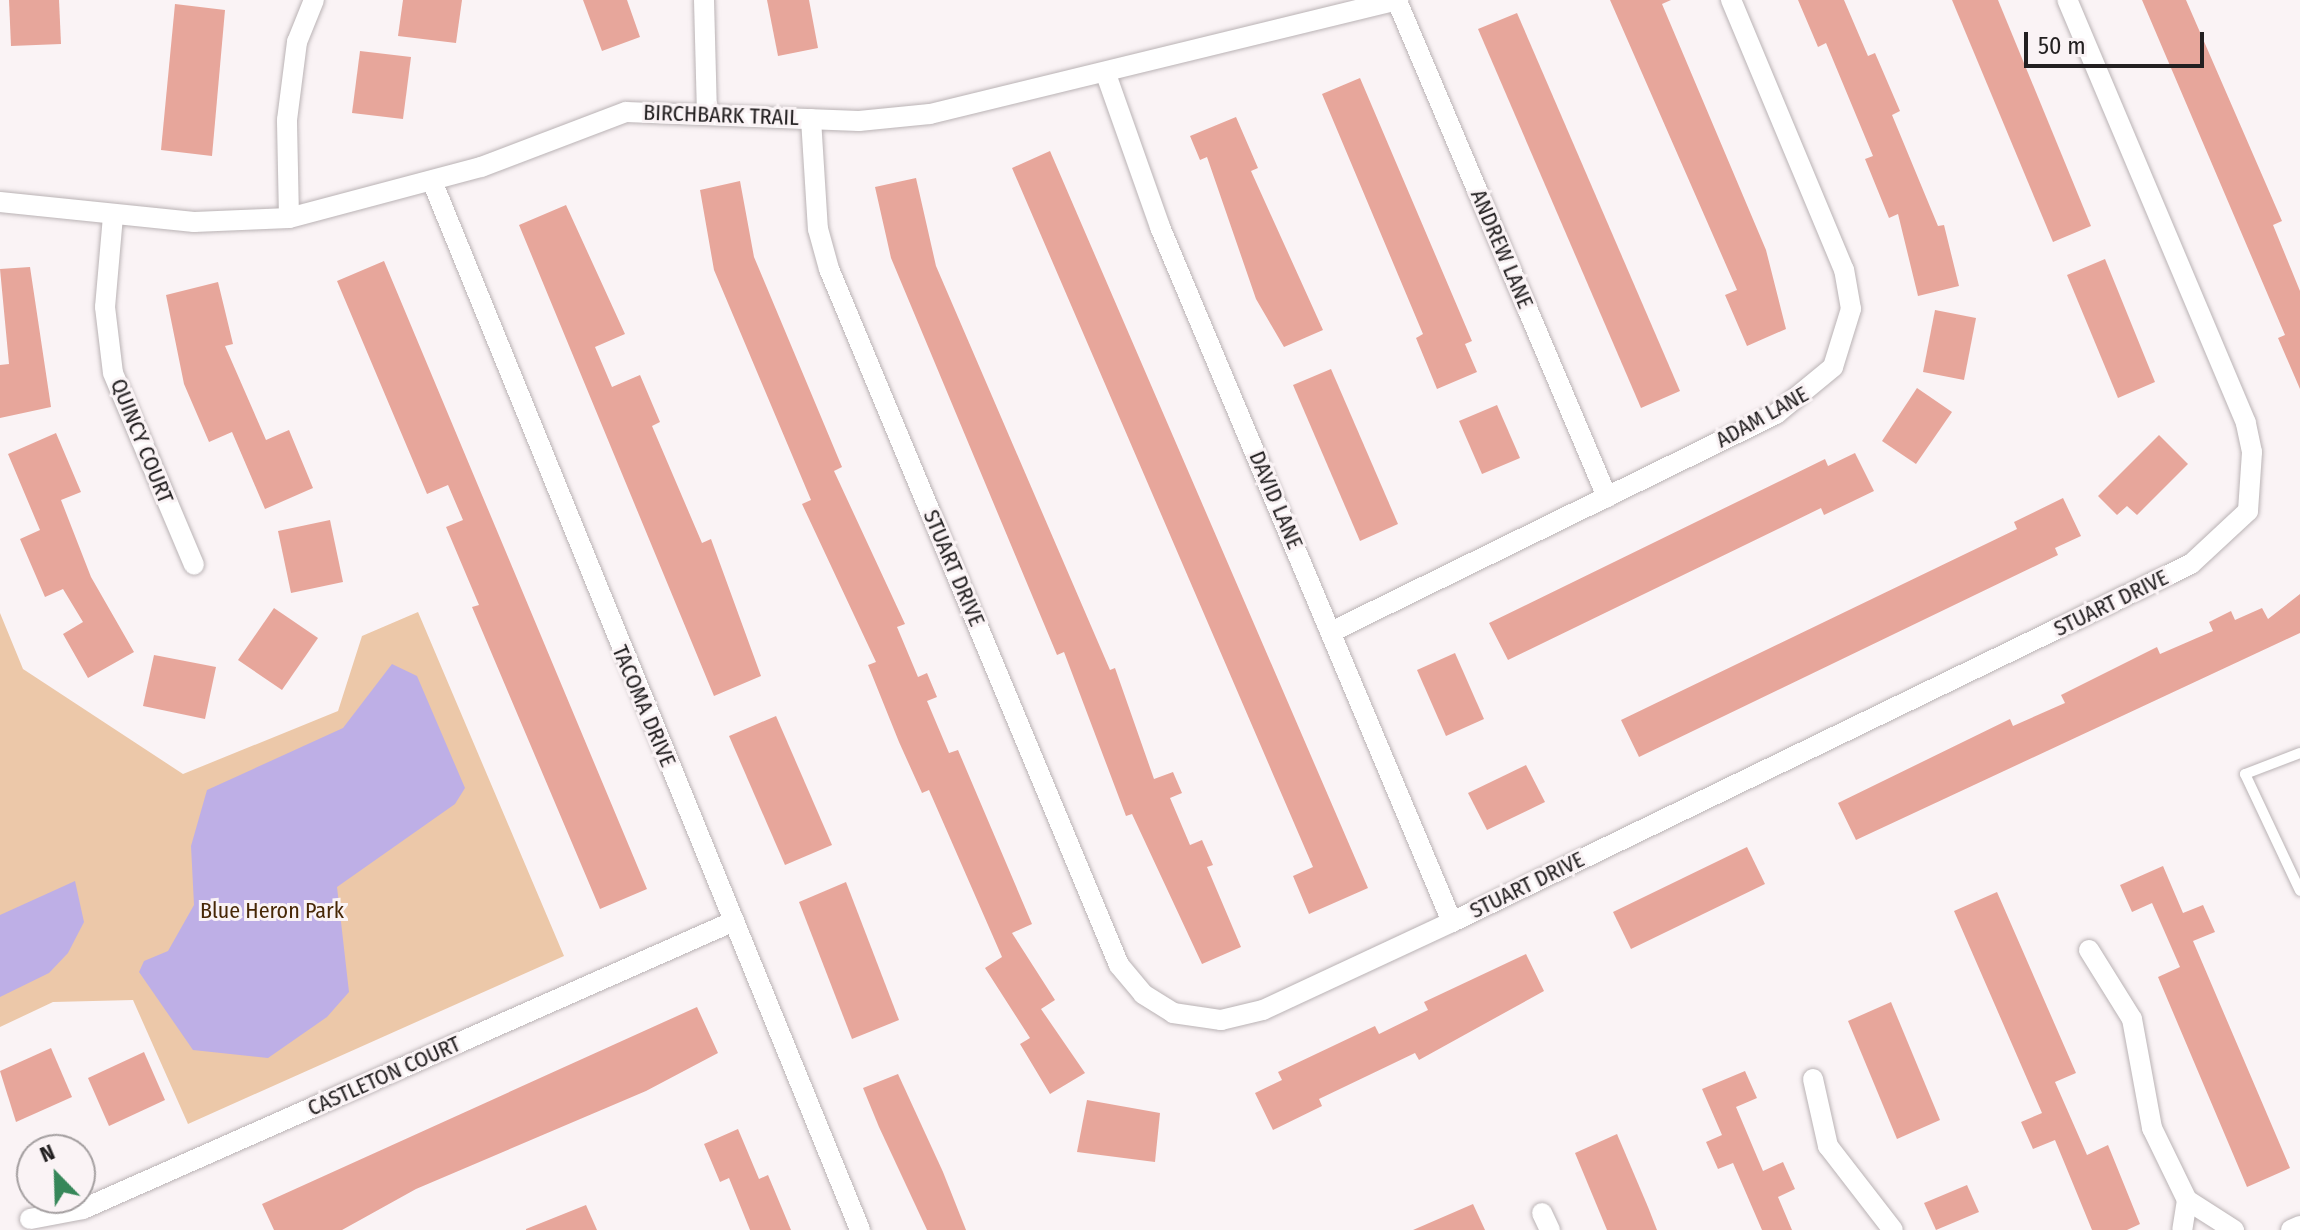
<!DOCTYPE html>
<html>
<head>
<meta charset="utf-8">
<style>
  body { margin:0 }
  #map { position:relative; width:2300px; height:1230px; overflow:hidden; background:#faf3f5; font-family:"Fira Sans Condensed",sans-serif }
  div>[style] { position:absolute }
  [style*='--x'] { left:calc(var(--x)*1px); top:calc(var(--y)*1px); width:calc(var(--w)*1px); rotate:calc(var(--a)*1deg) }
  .green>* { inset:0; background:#ecc8a9 }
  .water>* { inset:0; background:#beafe6 }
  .building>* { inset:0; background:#e7a69b }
  .roads { filter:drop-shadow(0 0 2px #bab3b5) drop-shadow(0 0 2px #bab3b5) }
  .service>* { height:10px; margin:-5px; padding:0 5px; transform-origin:5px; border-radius:5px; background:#fff }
  .minor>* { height:20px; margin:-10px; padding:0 10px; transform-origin:10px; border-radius:10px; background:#fff }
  span { translate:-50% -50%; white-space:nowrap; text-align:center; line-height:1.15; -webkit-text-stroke:6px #faf3f5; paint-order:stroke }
  .street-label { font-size:22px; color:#232021 }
  .park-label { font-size:22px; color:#472706 }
  .north { position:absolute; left:16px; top:1134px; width:80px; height:80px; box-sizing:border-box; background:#faf3f5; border:2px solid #a49fa0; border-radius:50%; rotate:337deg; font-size:22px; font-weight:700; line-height:32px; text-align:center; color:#232021 }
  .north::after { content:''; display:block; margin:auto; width:28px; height:36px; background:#368759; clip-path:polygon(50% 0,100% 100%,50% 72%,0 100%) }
  .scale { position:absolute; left:2024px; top:32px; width:180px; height:36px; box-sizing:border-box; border:4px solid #232021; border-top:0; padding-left:10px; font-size:24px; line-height:28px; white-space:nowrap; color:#232021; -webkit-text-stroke:6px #faf3f5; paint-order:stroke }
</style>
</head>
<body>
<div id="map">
  <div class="green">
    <i style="clip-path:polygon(418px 612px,564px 956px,188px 1124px,133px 1000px,53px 1002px,0 1027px,0 613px,23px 669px,183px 774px,338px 711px,362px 636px)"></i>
  </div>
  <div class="water">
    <i style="clip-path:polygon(392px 664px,417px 676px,465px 788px,455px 804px,337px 887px,349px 992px,327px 1017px,268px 1058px,193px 1050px,139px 972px,144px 961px,168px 951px,194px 905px,191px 846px,207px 790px,343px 728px)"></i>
    <i style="clip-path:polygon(75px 881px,84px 922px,68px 953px,49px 973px,0 997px,0 915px)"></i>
  </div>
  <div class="building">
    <i style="clip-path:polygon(9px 0,59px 0,61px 44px,11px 46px)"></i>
    <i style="clip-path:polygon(403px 0,462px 0,456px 43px,398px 36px)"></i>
    <i style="clip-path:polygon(583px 0,627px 0,640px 37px,602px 51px)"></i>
    <i style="clip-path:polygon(767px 0,809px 0,818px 48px,778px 56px)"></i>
    <i style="clip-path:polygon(1610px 0,1671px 0,1662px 4px,1766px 250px,1786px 329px,1747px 346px,1725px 295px,1737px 290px)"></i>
    <i style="clip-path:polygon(1798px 0,1844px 0,1868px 56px,1875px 53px,1900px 111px,1892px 115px,1938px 226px,1944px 225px,1959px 286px,1918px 296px,1898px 214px,1889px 218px,1865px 159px,1873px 156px,1826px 43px,1818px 47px)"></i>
    <i style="clip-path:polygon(1952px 0,1998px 0,2091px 226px,2053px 242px)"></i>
    <i style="clip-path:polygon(2142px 0,2186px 0,2282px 221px,2273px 225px,2300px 291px,2300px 389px,2278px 338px,2285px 335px)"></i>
    <i style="clip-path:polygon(175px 4px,225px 10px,212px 156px,161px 150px)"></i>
    <i style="clip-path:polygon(1517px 13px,1680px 391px,1641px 408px,1478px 29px)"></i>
    <i style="clip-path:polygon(360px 51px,411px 57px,403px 119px,352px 113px)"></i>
    <i style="clip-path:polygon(1360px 78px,1472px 341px,1465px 344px,1477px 372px,1437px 389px,1416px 338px,1423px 334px,1322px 94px)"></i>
    <i style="clip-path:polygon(1236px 117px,1258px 168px,1251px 171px,1323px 330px,1284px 347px,1256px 299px,1207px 157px,1200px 160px,1190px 136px)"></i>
    <i style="clip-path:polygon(1050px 151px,1368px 888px,1309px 914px,1293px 876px,1313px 867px,1012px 168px)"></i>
    <i style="clip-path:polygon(916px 178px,936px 266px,1110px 670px,1115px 668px,1154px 779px,1173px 772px,1182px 793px,1170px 798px,1190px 845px,1202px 840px,1213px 865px,1207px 867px,1241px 947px,1202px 964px,1132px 814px,1126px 816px,1064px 652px,1057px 655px,891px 258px,875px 187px)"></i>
    <i style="clip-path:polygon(740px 181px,754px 257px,842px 467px,834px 471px,905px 624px,897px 627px,918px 677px,927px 673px,937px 697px,927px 701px,949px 753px,958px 750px,1032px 924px,1012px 933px,1055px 1000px,1041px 1009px,1085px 1073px,1050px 1094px,1020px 1044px,1030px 1038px,985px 968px,1002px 957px,929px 790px,922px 793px,899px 742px,868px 665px,876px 662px,802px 504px,811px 500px,714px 270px,700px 190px)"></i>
    <i style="clip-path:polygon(566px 205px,625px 334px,595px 347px,612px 387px,640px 375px,660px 422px,652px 426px,702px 543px,711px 539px,761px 676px,714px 696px,519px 225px)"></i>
    <i style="clip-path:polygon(2105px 259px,2155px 382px,2118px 398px,2067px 275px)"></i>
    <i style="clip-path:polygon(384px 261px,647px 889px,600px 909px,472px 607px,479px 605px,446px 527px,463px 520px,448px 485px,427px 494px,337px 281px)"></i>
    <i style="clip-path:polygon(30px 267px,51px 407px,0 418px,0 365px,9px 364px,0 269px)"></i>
    <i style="clip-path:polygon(218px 282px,233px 344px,225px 346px,266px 440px,289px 430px,313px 488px,265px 509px,232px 432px,209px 442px,184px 384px,166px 295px)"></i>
    <i style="clip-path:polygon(1935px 310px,1976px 318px,1964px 380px,1923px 372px)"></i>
    <i style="clip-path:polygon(1331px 369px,1398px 524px,1360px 541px,1293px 385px)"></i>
    <i style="clip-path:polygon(1917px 388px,1952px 412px,1916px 464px,1882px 441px)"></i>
    <i style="clip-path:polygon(1497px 405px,1520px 458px,1482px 474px,1459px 421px)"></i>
    <i style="clip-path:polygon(56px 433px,81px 492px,61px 500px,91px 577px,134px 652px,88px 678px,63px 634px,83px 622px,63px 589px,45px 597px,20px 539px,40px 530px,8px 454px)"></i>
    <i style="clip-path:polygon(2159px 435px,2188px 464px,2137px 515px,2127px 506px,2117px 515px,2098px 496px)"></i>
    <i style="clip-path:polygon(1855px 453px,1874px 491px,1824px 515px,1821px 508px,1508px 660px,1489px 623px,1825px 459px,1828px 466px)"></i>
    <i style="clip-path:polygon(2063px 498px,2081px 536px,2055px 548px,2058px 555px,1639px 757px,1621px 720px,2017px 529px,2014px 522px)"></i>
    <i style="clip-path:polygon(330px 520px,343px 582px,291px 593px,278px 531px)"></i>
    <i style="clip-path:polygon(2300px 594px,2300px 633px,1856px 840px,1838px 803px,2010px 719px,2013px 726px,2065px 703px,2061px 695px,2157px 647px,2160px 654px,2213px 631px,2209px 622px,2231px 611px,2235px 620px,2262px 608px,2268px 619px)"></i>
    <i style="clip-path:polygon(274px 608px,318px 638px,282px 690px,238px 660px)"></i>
    <i style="clip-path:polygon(1455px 653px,1484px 719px,1446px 736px,1417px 670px)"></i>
    <i style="clip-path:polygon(154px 655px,216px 667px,205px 719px,143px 706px)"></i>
    <i style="clip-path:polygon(776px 716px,832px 845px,785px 865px,729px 736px)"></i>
    <i style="clip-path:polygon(1526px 765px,1545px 802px,1487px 830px,1468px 793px)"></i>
    <i style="clip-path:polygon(1747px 847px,1765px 884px,1631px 949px,1613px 912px)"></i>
    <i style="clip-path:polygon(2163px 866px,2183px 913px,2203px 905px,2215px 932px,2193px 941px,2290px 1168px,2247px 1187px,2158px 977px,2180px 967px,2152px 903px,2132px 912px,2120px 885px)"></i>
    <i style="clip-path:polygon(846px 882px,899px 1020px,852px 1039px,799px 902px)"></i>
    <i style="clip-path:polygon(1997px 892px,2076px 1073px,2055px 1082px,2087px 1155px,2108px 1145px,2140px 1224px,2127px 1230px,2092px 1230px,2055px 1140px,2033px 1149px,2021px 1122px,2042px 1113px,1954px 911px)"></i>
    <i style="clip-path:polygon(1526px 954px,1544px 991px,1419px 1060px,1415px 1053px,1319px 1099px,1322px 1106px,1273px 1130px,1255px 1093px,1282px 1080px,1278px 1072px,1375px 1026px,1379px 1034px,1428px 1010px,1424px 1002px)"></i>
    <i style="clip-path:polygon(1891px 1002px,1940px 1120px,1897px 1139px,1848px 1021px)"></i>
    <i style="clip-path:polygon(697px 1007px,718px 1053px,646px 1091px,416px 1189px,342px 1230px,274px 1230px,262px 1204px)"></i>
    <i style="clip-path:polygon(51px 1048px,72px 1097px,16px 1122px,0 1071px)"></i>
    <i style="clip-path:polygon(144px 1052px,165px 1100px,109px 1126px,88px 1078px)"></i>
    <i style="clip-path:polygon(1745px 1071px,1757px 1098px,1736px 1107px,1763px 1171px,1783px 1162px,1795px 1189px,1778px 1197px,1792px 1230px,1762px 1230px,1733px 1163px,1718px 1169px,1706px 1142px,1722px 1135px,1702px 1089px)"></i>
    <i style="clip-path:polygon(898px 1074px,943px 1172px,966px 1230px,927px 1230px,879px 1127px,863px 1088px)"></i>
    <i style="clip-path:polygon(1087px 1100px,1160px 1113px,1155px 1162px,1077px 1152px)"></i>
    <i style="clip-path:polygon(738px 1129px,759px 1179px,768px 1175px,791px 1230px,750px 1230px,729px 1178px,720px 1182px,704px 1144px)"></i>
    <i style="clip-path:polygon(1617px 1134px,1648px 1207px,1657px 1230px,1607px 1230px,1575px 1153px)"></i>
    <i style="clip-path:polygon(1967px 1185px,1979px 1212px,1936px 1230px,1924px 1203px)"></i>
    <i style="clip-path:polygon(1473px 1204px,1485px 1230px,1413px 1230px)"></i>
    <i style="clip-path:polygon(586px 1205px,597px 1230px,526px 1230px,526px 1229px)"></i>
  </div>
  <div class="roads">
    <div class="service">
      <i style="--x:2300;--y:753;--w:59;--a:159.1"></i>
      <i style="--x:2245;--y:774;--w:129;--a:64.8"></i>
    </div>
    <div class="minor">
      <i style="--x:704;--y:0;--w:114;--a:88.5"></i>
      <i style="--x:1397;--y:1;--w:539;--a:67.05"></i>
      <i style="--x:1107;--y:77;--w:159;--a:70.5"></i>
      <i style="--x:1160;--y:227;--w:754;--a:67.21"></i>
      <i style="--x:811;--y:119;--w:110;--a:86.4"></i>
      <i style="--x:818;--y:229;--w:41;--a:74.6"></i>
      <i style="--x:829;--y:269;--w:754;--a:67.38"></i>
      <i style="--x:1119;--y:965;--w:38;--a:50"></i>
      <i style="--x:1143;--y:994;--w:36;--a:32"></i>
      <i style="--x:1173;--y:1013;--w:49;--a:8.3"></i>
      <i style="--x:1221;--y:1020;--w:43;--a:-13.4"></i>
      <i style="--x:1263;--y:1010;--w:208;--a:-25"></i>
      <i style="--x:1452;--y:922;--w:821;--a:-25.85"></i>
      <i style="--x:2191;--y:564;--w:78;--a:-42.9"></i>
      <i style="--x:2248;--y:511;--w:59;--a:-86.1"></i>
      <i style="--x:2252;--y:452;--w:30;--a:-102"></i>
      <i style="--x:2246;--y:423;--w:459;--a:-112.9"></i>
      <i style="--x:432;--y:181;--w:1133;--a:67.8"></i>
      <i style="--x:0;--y:202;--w:195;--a:5.9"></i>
      <i style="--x:194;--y:222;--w:95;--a:-2.4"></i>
      <i style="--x:289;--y:218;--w:199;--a:-14.9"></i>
      <i style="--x:481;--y:167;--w:155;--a:-20.8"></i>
      <i style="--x:626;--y:112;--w:233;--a:2.2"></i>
      <i style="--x:859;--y:121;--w:71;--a:-5.6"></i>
      <i style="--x:930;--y:114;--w:482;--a:-13.7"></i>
      <i style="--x:113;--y:216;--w:91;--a:95"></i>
      <i style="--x:105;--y:307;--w:66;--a:83.1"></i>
      <i style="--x:113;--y:373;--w:208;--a:67.1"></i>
      <i style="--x:289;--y:218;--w:98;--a:-91.2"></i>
      <i style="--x:287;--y:120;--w:79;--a:-82.7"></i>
      <i style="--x:297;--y:42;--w:45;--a:-68"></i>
      <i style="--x:1331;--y:632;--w:496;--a:-26.1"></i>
      <i style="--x:1776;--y:414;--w:74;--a:-39.5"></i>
      <i style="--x:1833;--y:367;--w:61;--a:-72.8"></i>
      <i style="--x:1851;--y:309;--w:40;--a:-100"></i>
      <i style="--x:1844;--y:270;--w:293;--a:-112.7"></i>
      <i style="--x:2089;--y:950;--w:81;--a:58.1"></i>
      <i style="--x:2132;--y:1019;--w:111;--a:79.6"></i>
      <i style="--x:2152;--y:1128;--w:80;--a:64.1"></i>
      <i style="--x:2187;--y:1200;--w:30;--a:99"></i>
      <i style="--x:1813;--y:1079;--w:69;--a:77.4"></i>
      <i style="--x:1828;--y:1146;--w:106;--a:52.3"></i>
      <i style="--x:2187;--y:1200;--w:56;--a:32.6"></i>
      <i style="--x:1542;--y:1213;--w:19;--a:65"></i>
      <i style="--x:30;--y:1219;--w:54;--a:-10.7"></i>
      <i style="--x:83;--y:1209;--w:712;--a:-23.86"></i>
      <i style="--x:2291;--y:1230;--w:10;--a:-24"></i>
    </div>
  </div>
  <div class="street-label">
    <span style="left:721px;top:115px;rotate:2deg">BIRCHBARK TRAIL</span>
    <span style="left:1502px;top:249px;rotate:67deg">ANDREW LANE</span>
    <span style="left:1762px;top:417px;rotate:-29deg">ADAM LANE</span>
    <span style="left:142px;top:441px;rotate:68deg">QUINCY COURT</span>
    <span style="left:1276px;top:500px;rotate:67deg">DAVID LANE</span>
    <span style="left:954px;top:568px;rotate:67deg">STUART DRIVE</span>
    <span style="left:2111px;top:603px;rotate:-26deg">STUART DRIVE</span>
    <span style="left:644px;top:706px;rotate:67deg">TACOMA DRIVE</span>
    <span style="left:1527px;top:885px;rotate:-26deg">STUART DRIVE</span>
    <span style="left:384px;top:1076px;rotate:-24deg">CASTLETON COURT</span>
  </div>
  <div class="park-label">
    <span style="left:272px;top:911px">Blue Heron Park</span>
  </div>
  <div class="north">N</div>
  <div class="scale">50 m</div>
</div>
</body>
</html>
